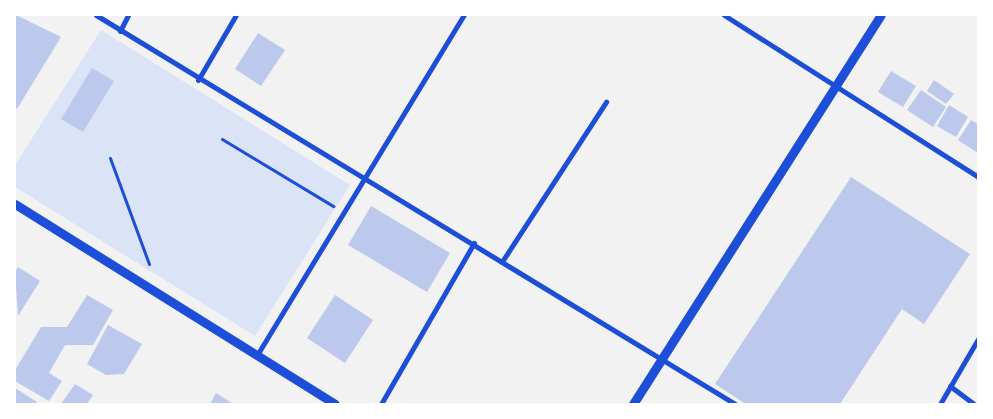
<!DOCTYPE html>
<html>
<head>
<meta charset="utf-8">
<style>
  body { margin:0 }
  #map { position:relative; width:993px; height:419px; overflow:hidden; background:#f2f2f2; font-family:"Exo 2",sans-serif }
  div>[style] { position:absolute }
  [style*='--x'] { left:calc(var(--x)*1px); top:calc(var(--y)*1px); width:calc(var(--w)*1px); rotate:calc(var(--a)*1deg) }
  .green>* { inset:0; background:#dbe4f7 }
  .building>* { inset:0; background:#bdc9ec }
  .path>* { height:3px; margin:-1.5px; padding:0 1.5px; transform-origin:1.5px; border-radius:1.5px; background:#1d4ed8 }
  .minor>* { height:5px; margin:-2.5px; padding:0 2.5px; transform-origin:2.5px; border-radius:2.5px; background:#1d4ed8 }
  .tertiary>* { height:9px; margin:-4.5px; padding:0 4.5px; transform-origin:4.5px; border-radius:4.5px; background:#1d4ed8 }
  span { translate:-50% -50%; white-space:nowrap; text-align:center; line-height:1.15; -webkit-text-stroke:5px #fff; paint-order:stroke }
  .frame { position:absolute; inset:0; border:16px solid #fff; pointer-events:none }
</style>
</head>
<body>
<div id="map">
  <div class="green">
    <i style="clip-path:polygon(101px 30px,350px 185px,255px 336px,15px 187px,15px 165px)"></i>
  </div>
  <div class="building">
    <i style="clip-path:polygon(16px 15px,61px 37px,17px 109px,15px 108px)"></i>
    <i style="clip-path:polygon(258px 33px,285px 50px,261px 86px,235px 69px)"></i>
    <i style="clip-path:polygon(92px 68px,114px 81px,83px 132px,61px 119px)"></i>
    <i style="clip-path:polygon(891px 71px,916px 86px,903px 107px,878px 92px)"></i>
    <i style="clip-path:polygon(934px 80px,954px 94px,946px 104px,927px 91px)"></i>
    <i style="clip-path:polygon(921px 90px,946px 107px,933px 127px,907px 110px)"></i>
    <i style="clip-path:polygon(949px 105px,968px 117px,956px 137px,937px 126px)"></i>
    <i style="clip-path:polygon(971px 120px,978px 124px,978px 153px,958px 140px)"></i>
    <i style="clip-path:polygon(851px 177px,970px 254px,924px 324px,902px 309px,840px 404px,746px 404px,715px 384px)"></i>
    <i style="clip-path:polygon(371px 206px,450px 253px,427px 292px,348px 245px)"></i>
    <i style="clip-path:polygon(18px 267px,40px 281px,18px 316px,15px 272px)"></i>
    <i style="clip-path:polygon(87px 295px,113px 310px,93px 345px,65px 345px,49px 373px,62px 381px,49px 401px,15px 381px,15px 370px,41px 327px,67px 327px)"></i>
    <i style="clip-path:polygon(335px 295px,373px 320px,345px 363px,307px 338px)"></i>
    <i style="clip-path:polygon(108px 325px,142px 344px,124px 374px,106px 375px,87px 364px)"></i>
    <i style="clip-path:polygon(75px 384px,93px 395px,87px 404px,61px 404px)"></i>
    <i style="clip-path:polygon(15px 388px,37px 402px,36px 404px,15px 404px)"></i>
    <i style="clip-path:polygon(216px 393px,233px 404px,210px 404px)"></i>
  </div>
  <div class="path">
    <i style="--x:222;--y:139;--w:130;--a:31.1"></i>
    <i style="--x:110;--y:158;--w:113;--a:69.8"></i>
  </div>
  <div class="minor">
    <i style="--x:96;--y:15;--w:748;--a:31.33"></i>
    <i style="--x:724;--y:15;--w:301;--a:32.5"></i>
    <i style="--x:120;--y:31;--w:18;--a:-63"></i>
    <i style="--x:198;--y:80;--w:75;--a:-59.7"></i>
    <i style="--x:503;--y:260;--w:189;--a:-56.9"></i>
    <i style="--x:257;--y:355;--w:398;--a:-58.7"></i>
    <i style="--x:950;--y:386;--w:30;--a:37"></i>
    <i style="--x:381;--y:404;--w:186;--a:-60"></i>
    <i style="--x:940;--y:404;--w:75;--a:-59.7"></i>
  </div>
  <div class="tertiary">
    <i style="--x:15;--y:204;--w:377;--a:32"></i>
    <i style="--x:633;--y:404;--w:461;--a:-57.5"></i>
  </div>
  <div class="frame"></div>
</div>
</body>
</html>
